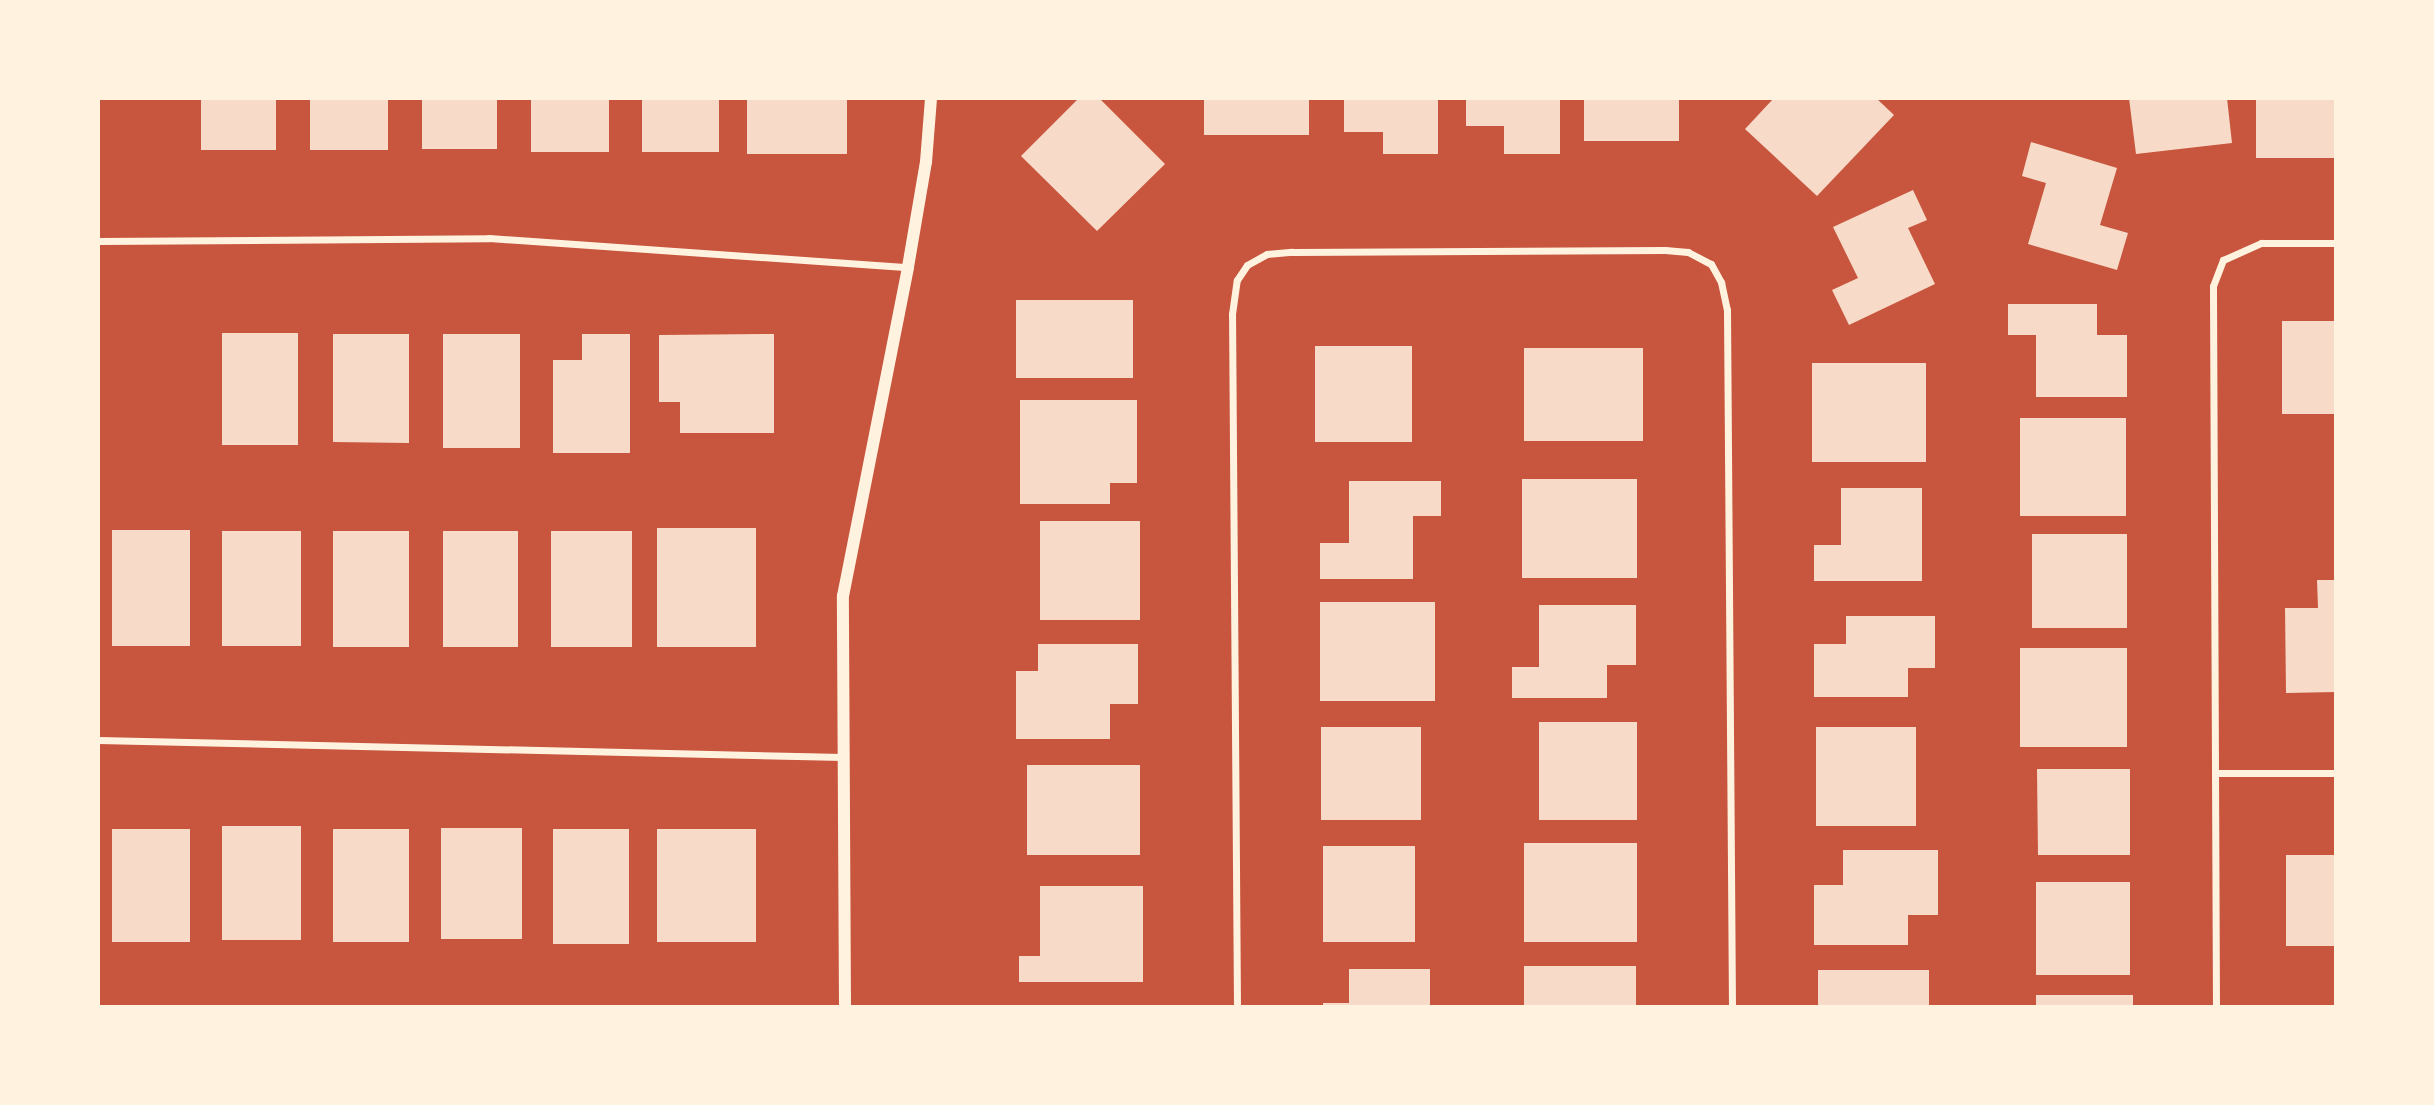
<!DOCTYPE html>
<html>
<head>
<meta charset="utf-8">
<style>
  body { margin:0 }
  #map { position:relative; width:2434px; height:1105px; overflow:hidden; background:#c8553d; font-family:"PT Sans",sans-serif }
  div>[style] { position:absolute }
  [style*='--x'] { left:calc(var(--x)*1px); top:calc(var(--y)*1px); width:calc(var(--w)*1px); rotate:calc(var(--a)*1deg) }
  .building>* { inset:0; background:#f7dbc8 }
  .minor>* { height:7px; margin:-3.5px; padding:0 3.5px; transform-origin:3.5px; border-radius:3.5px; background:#fff3e0 }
  .tertiary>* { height:12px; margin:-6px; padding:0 6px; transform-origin:6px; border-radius:6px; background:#fff3e0 }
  span { translate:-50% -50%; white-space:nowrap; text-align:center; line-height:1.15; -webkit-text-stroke:5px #fff3e0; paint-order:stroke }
  .frame { position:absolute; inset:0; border:100px solid #fff3e0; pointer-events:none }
</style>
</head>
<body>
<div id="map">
  <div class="building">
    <i style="clip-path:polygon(201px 98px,276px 98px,276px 150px,201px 150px)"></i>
    <i style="clip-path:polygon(310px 98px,388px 98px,388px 150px,310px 150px)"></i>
    <i style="clip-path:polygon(422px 98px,497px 98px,497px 149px,422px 149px)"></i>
    <i style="clip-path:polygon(531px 98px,609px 98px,609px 152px,531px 152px)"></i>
    <i style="clip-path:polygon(642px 98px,719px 98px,719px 152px,642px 152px)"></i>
    <i style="clip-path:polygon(747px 98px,847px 98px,847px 154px,747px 154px)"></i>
    <i style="clip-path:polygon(1079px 98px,1099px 98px,1165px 164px,1097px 231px,1021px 156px)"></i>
    <i style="clip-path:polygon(1204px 98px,1309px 98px,1309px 135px,1204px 135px)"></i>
    <i style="clip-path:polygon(1344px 98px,1438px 98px,1438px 154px,1383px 154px,1383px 132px,1344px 132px)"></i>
    <i style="clip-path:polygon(1466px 98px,1560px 98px,1560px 154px,1504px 154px,1504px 126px,1466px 126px)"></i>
    <i style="clip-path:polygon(1584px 98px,1679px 98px,1679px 141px,1584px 141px)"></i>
    <i style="clip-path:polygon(1774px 98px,1876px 98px,1894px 115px,1817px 196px,1745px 129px)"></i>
    <i style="clip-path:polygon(2129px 98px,2227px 98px,2232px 143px,2136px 154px)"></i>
    <i style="clip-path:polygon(2256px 98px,2336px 98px,2336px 158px,2256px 158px)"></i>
    <i style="clip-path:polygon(2031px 142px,2117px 168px,2100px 225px,2128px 233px,2117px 270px,2028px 244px,2046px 183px,2022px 176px)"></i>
    <i style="clip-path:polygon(1913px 190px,1927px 220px,1908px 228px,1935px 284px,1849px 325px,1832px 290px,1858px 278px,1833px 227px)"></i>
    <i style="clip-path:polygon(1016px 300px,1133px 300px,1133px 378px,1016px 378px)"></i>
    <i style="clip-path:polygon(2008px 304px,2097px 304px,2097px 335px,2127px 335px,2127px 397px,2036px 397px,2036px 335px,2008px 335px)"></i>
    <i style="clip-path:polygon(2282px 321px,2336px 321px,2336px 414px,2282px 414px)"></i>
    <i style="clip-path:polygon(222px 333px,298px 333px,298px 445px,222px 445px)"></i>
    <i style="clip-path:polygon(333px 334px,409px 334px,409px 443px,333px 442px)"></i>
    <i style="clip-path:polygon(443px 334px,520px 334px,520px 448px,443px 448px)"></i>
    <i style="clip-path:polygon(582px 334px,630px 334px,630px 453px,553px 453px,553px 360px,582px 360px)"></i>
    <i style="clip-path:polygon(774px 334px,774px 433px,680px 433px,680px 402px,659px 402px,659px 335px)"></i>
    <i style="clip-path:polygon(1315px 346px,1412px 346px,1412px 442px,1315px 442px)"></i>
    <i style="clip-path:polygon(1524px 348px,1643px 348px,1643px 441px,1524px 441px)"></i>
    <i style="clip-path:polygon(1812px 363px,1926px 363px,1926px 462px,1812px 462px)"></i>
    <i style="clip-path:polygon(1020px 400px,1137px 400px,1137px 483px,1110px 483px,1110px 504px,1020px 504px)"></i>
    <i style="clip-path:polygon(2020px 418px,2126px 418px,2126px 516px,2020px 516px)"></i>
    <i style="clip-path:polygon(1522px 479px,1637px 479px,1637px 578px,1522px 578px)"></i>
    <i style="clip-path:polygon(1349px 481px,1441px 481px,1441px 516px,1413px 516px,1413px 579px,1320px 579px,1320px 543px,1349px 543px)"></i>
    <i style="clip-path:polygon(1841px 488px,1922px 488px,1922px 581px,1814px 581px,1814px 545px,1841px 545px)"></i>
    <i style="clip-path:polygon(1040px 521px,1140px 521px,1140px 620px,1040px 620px)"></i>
    <i style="clip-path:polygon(657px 528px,756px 528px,756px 647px,657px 647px)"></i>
    <i style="clip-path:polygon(112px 530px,190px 530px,190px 646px,112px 646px)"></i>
    <i style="clip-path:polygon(222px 531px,301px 531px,301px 646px,222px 646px)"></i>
    <i style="clip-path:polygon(333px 531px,409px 531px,409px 647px,333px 647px)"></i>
    <i style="clip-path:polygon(443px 531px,518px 531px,518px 647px,443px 647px)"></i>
    <i style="clip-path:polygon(551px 531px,632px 531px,632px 647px,551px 647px)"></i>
    <i style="clip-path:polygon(2032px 534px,2127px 534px,2127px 628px,2032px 628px)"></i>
    <i style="clip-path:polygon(2317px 580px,2336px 580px,2336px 692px,2286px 693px,2285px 608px,2318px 608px)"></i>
    <i style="clip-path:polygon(1320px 602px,1435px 602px,1435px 701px,1320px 701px)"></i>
    <i style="clip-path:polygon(1539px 605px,1636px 605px,1636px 665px,1607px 665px,1607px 698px,1512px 698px,1512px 667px,1539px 667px)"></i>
    <i style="clip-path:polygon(1846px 616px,1935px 616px,1935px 668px,1908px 668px,1908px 697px,1814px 697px,1814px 644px,1846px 644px)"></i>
    <i style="clip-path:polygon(1038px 644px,1138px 644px,1138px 704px,1110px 704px,1110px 739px,1016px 739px,1016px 671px,1038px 671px)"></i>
    <i style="clip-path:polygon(2020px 648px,2127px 648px,2127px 747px,2020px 747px)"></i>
    <i style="clip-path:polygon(1539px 722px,1637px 722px,1637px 820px,1539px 820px)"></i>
    <i style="clip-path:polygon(1321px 727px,1421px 727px,1421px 820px,1321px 820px)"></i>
    <i style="clip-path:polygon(1816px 727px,1916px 727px,1916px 826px,1816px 826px)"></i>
    <i style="clip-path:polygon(1027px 765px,1140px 765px,1140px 855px,1027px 855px)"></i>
    <i style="clip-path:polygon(2037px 769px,2130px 769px,2130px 855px,2038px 855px)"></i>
    <i style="clip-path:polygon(222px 826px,301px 826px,301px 940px,222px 940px)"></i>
    <i style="clip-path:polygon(441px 828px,522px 828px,522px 939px,441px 939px)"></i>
    <i style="clip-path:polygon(112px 829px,190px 829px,190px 942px,112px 942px)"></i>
    <i style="clip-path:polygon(333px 829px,409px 829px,409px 942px,333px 942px)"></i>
    <i style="clip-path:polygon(553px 829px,629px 829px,629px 944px,553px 944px)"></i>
    <i style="clip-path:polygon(657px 829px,756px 829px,756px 942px,657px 942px)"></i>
    <i style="clip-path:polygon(1524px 843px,1637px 843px,1637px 942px,1524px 942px)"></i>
    <i style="clip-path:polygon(1323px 846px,1415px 846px,1415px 942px,1323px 942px)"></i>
    <i style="clip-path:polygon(1843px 850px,1938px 850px,1938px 915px,1908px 915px,1908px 945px,1814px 945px,1814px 885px,1843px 885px)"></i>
    <i style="clip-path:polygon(2286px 855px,2336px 855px,2336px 946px,2286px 946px)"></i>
    <i style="clip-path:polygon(2036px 882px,2130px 882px,2130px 975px,2036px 975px)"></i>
    <i style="clip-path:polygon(1040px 886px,1143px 886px,1143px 982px,1019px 982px,1019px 956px,1040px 956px)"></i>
    <i style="clip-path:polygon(1524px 966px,1636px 966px,1636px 1007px,1524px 1007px)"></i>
    <i style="clip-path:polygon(1349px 969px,1430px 969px,1430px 1007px,1323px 1007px,1323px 1003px,1349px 1003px)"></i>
    <i style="clip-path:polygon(1818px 970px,1929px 970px,1929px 1007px,1818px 1007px)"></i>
    <i style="clip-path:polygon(2036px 995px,2133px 995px,2133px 1007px,2036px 1007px)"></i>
  </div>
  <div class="minor">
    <i style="--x:98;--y:241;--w:391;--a:-0.4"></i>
    <i style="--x:489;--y:238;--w:420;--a:4"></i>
    <i style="--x:98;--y:740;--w:745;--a:1.31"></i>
    <i style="--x:2217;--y:773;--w:119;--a:0"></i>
    <i style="--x:1237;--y:1007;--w:693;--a:-90.41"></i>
    <i style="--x:1232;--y:314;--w:34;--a:-82"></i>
    <i style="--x:1237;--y:280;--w:18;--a:-56"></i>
    <i style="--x:1247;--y:265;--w:23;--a:-29"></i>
    <i style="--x:1267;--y:254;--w:25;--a:-5"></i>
    <i style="--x:1292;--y:252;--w:373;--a:-0.3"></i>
    <i style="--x:1665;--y:250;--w:23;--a:5"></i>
    <i style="--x:1688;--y:252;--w:26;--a:28"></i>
    <i style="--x:1711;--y:264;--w:21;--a:61"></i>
    <i style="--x:1721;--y:282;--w:29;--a:78"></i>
    <i style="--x:1727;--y:310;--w:697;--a:89.59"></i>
    <i style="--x:2216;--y:1007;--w:721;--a:-90.24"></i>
    <i style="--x:2213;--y:286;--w:28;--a:-69"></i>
    <i style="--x:2223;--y:260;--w:42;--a:-24.1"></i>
    <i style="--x:2261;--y:243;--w:75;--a:0"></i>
  </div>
  <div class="tertiary">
    <i style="--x:845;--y:1007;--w:411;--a:-90.3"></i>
    <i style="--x:843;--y:596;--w:335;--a:-78.8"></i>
    <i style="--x:908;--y:267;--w:107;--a:-80.3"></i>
    <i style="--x:926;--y:162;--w:64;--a:-85.5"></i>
  </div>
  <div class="frame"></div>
</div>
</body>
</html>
